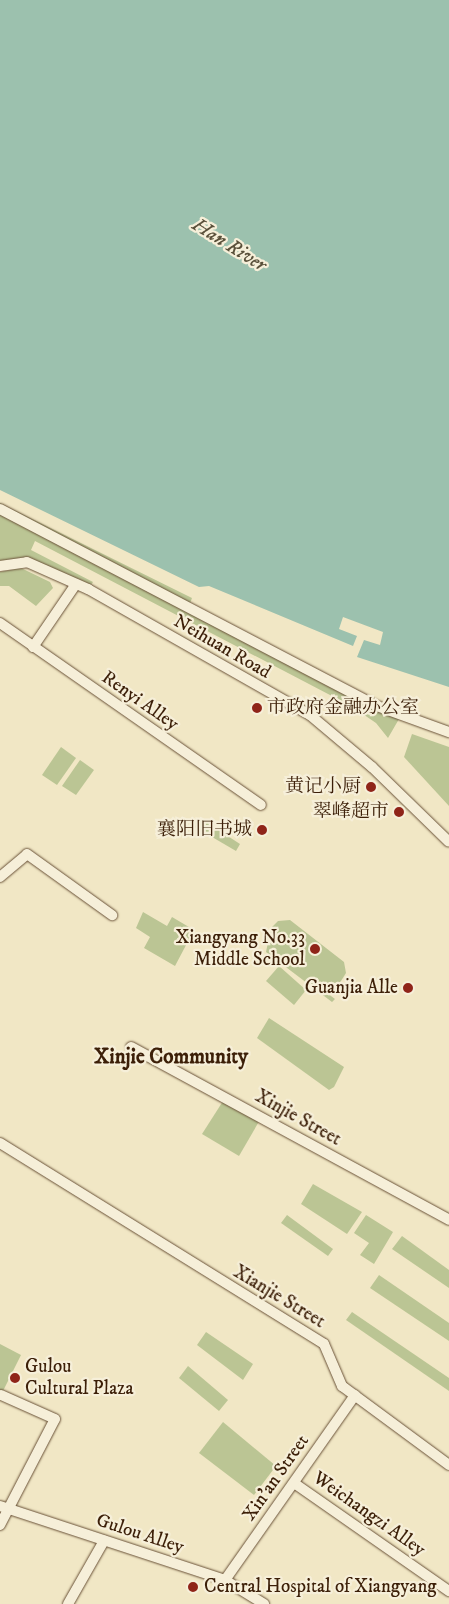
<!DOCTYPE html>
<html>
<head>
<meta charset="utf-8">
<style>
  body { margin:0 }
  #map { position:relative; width:449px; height:1604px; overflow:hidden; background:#f1e7c5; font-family:"IM FELL DW Pica","Noto Serif SC",serif }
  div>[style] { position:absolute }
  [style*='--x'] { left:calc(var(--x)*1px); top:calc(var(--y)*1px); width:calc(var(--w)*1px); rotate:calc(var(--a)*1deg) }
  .green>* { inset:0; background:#bbc594 }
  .water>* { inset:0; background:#9cc1ae }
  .roads { filter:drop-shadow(0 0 1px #695137) drop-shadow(0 0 1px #695137) }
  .minor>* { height:10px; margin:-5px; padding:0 5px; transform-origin:5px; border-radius:5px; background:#f6efd9 }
  .dots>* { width:14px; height:14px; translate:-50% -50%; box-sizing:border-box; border:2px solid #f6efd9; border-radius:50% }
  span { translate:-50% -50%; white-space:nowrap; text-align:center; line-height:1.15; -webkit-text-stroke:4.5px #f6efd9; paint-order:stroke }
  .street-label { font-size:19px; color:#3c1f08 }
  .poi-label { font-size:19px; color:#3c1f08 }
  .left { translate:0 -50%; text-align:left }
  .right { translate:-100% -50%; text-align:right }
  .water-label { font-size:20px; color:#59503a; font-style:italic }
  .quarter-label { font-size:21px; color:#3c1f08; font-weight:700 }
</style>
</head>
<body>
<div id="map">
  <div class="green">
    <i style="clip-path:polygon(0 503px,192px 598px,189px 606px,399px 719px,388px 738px,376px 723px,351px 706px,35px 541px,31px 550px,93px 582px,88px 589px,27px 562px,0 566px)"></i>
    <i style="clip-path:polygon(21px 568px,50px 582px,53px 588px,36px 606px,9px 586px,0 586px,0 572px)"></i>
    <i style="clip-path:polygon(412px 734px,449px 747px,449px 806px,404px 757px)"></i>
    <i style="clip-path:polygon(61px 747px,76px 758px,57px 785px,42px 775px)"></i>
    <i style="clip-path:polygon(80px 760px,94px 770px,76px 795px,62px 786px)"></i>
    <i style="clip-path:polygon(200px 818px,240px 844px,236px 851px,195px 827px)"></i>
    <i style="clip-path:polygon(143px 912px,167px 926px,172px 917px,194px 930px,175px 966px,144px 948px,150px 937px,136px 928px)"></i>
    <i style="clip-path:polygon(290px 920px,344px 962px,346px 973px,336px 989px,327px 993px,335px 999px,332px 1002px,266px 952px,271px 928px,278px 921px)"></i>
    <i style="clip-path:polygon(279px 966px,306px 990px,294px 1005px,266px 981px)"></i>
    <i style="clip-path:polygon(269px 1018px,344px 1067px,334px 1087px,329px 1090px,257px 1038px)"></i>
    <i style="clip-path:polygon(225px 1098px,261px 1118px,239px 1156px,202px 1134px)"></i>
    <i style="clip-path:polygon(313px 1184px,362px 1212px,347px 1234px,301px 1204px)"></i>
    <i style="clip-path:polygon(287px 1215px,333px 1249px,328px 1256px,281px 1223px)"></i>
    <i style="clip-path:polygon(366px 1215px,393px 1232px,374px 1264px,360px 1255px,369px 1243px,354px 1233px)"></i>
    <i style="clip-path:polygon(402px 1236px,449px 1270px,449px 1288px,392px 1249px)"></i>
    <i style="clip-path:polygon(379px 1275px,449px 1323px,449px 1341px,370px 1288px)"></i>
    <i style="clip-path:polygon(352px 1312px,449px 1378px,449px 1391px,346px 1320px)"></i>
    <i style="clip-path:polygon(206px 1332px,253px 1364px,243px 1380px,197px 1345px)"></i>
    <i style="clip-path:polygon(0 1344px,21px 1355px,0 1397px)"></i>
    <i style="clip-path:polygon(188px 1366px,228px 1400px,219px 1411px,179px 1378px)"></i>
    <i style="clip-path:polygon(223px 1422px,276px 1466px,254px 1495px,199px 1453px)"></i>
  </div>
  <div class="water">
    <i style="clip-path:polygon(0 0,449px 0,449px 687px,357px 657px,364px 640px,380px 645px,383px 632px,343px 617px,339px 629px,357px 636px,353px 646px,209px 586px,199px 587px,0 490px)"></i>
  </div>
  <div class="roads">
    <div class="minor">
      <i style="--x:0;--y:509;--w:425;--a:27.6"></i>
      <i style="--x:377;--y:706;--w:77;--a:19.9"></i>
      <i style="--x:0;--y:566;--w:27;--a:-8"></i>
      <i style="--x:27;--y:562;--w:67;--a:23.9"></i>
      <i style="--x:88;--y:589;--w:255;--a:29.6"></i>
      <i style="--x:310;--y:715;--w:81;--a:40"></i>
      <i style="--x:372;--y:767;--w:107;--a:44.2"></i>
      <i style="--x:0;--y:623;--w:318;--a:34.9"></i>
      <i style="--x:33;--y:647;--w:76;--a:-55.7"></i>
      <i style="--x:0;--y:877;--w:35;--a:-40"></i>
      <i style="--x:27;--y:854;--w:105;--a:35.7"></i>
      <i style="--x:131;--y:1047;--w:362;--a:28.5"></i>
      <i style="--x:0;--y:1143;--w:381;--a:31.8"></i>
      <i style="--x:324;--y:1344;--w:46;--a:66.8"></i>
      <i style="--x:342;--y:1386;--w:133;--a:36.4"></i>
      <i style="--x:294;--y:1483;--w:189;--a:34.9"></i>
      <i style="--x:0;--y:1506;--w:237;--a:18.2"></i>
      <i style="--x:225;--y:1580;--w:46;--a:31.6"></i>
      <i style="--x:0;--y:1525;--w:119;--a:-62.6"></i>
      <i style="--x:55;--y:1419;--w:59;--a:-156"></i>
      <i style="--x:225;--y:1580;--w:226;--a:-54.9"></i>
      <i style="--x:68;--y:1604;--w:73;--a:-60.3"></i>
    </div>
  </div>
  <div class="dots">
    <i style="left:257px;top:708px;background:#8f2418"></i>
    <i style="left:371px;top:787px;background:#8f2418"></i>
    <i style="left:399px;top:812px;background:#8f2418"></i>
    <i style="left:262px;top:830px;background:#8f2418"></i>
    <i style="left:315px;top:949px;background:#8f2418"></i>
    <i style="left:408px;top:988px;background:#8f2418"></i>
    <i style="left:15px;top:1378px;background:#8f2418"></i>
    <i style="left:193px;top:1587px;background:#8f2418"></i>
  </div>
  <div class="street-label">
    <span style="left:222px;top:647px;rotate:30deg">Neihuan Road</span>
    <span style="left:140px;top:701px;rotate:35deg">Renyi Alley</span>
    <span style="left:298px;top:1118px;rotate:29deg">Xinjie Street</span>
    <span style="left:279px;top:1297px;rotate:31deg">Xianjie Street</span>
    <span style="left:276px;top:1478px;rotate:-55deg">Xin'an Street</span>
    <span style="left:369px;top:1514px;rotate:35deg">Weichangzi Alley</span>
    <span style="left:140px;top:1534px;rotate:18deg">Gulou Alley</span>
  </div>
  <div class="poi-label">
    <span class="left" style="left:267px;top:708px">市政府金融办公室</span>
    <span class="right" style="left:361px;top:787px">黄记小厨</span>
    <span class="right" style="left:389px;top:812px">翠峰超市</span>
    <span class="right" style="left:252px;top:830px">襄阳旧书城</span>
    <span class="right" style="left:305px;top:949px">Xiangyang No.33<br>Middle School</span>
    <span class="right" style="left:398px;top:988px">Guanjia Alle</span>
    <span class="left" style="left:25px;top:1378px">Gulou<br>Cultural Plaza</span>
    <span class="left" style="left:204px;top:1587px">Central Hospital of Xiangyang</span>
  </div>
  <div class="water-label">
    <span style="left:229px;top:245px;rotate:32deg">Han River</span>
  </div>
  <div class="quarter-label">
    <span style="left:171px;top:1057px">Xinjie Community</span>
  </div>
</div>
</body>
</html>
